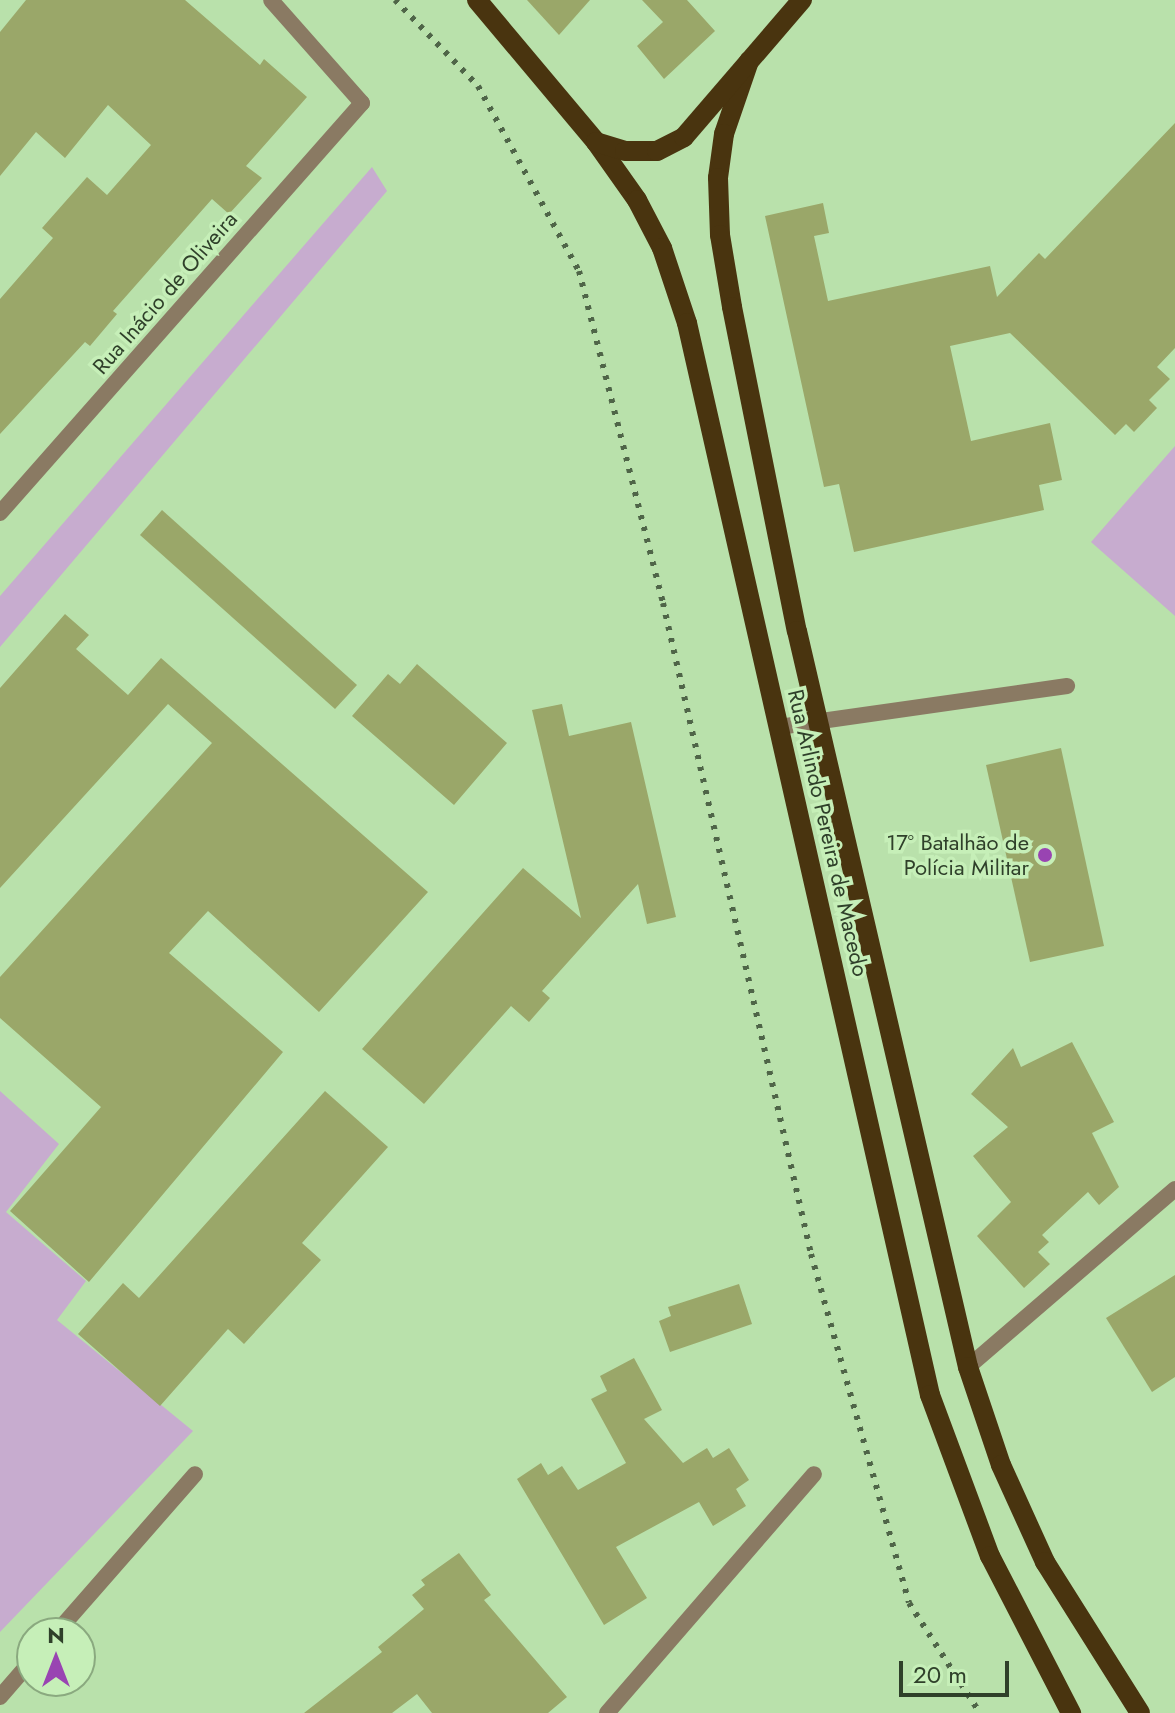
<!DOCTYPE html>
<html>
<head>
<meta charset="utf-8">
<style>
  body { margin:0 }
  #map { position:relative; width:1175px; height:1713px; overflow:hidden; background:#b9e1ab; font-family:Jost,sans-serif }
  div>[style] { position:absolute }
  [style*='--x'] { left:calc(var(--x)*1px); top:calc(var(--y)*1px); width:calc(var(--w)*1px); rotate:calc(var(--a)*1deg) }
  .green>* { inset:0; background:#c7accf }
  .building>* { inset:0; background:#9aa769 }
  .service>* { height:16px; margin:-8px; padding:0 8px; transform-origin:8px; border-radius:8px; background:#8a7a63 }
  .minor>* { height:16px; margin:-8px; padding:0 8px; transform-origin:8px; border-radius:8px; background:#8a7a63 }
  .primary>* { height:20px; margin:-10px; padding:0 10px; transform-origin:10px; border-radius:10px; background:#49340f }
  .rail>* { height:6px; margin-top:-3px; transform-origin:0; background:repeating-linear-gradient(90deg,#4f6548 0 4px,transparent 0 12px) }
  .dots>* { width:22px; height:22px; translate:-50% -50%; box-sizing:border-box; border:4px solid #c6efb8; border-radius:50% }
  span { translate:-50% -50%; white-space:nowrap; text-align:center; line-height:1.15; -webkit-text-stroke:7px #c6efb8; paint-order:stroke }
  .street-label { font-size:22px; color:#2f402a }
  .poi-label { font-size:22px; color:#2f402a }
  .right { translate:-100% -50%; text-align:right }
  .north { position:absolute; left:16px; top:1617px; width:80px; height:80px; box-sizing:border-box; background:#c6efb8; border:2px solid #8aa97f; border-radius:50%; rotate:0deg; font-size:22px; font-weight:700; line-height:32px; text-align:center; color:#2f402a }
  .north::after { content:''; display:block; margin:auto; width:28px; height:36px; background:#9944b2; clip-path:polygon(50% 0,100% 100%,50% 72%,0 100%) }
  .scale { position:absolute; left:899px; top:1661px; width:110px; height:36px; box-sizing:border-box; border:4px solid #2f402a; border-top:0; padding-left:10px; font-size:24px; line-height:28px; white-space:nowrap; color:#2f402a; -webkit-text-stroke:6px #c6efb8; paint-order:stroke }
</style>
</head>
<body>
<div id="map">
  <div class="green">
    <i style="clip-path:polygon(372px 167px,387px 191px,0 647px,0 596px)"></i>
    <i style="clip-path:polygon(1175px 446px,1175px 616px,1091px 542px)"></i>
    <i style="clip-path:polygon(0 1091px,59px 1144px,6px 1212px,86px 1281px,57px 1320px,193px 1431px,0 1632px)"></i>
  </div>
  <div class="building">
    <i style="clip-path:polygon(26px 0,185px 0,260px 65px,264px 59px,307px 97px,246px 166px,262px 178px,229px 214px,212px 199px,113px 311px,117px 314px,90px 346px,85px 342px,0 434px,0 299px,53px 238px,42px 228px,87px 177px,107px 195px,151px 145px,108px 105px,65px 158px,36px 132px,0 176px,0 32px)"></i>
    <i style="clip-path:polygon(527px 0,590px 0,559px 35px)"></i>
    <i style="clip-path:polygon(642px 0,687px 0,715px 31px,664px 79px,637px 46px,663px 22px)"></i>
    <i style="clip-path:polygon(1175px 123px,1175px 348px,1157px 367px,1170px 379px,1149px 400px,1157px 408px,1134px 432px,1126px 424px,1115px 435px,1010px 333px,950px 346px,971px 441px,1050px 423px,1062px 480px,1039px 485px,1044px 510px,854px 552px,839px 484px,824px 487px,765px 216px,823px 203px,829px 233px,814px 236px,828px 301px,990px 266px,997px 297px,1039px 253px,1045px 259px)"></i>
    <i style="clip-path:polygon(162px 510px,357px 685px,335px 709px,140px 535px)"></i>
    <i style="clip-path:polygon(65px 614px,89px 635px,76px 649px,128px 695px,161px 658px,428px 892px,319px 1012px,208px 911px,169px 953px,283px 1052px,89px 1282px,10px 1211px,101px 1107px,0 1018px,0 977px,212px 743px,168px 704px,0 888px,0 688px)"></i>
    <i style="clip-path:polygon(417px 664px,507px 743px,454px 805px,352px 716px,388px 674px,400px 684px)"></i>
    <i style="clip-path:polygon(562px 704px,569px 736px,631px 722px,676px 917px,647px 924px,638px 884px,542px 991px,550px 998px,529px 1022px,511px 1006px,424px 1104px,362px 1049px,523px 868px,581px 918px,532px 710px)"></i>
    <i style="clip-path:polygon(1061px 748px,1104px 946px,1030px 962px,986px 765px)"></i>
    <i style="clip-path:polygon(1072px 1042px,1114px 1122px,1092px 1133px,1119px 1187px,1099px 1205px,1088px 1192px,1042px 1235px,1049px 1242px,1038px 1252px,1050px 1264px,1024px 1288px,977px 1236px,1011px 1202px,973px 1156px,1008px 1127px,971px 1094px,1013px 1048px,1021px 1067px)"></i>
    <i style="clip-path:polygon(325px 1091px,388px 1147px,302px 1243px,321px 1260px,244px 1344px,228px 1329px,160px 1406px,78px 1334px,123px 1283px,139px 1298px)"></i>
    <i style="clip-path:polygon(1175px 1275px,1175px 1377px,1152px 1392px,1106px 1318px)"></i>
    <i style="clip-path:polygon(739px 1284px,752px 1324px,670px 1352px,659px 1321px,671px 1316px,668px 1307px)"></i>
    <i style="clip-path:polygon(634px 1358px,662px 1410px,644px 1419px,683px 1463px,707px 1448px,713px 1458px,729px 1448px,749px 1480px,736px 1489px,746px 1506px,713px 1526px,699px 1502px,616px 1547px,647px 1598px,604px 1625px,517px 1479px,541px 1463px,548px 1475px,562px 1466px,578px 1490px,626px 1463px,591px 1399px,607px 1391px,600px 1376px)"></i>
    <i style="clip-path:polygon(459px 1553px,491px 1595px,484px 1600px,567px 1697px,548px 1713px,432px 1713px,417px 1694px,392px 1713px,304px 1713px,382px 1652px,378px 1647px,424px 1609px,412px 1595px,425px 1585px,421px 1580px)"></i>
  </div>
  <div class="service">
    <i style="--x:779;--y:727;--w:291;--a:-8.1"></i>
  </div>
  <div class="minor">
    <i style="--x:0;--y:513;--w:547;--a:-48.56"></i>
    <i style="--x:362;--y:103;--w:137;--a:-131.5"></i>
    <i style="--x:968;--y:1367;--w:273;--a:-40.7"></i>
    <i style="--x:56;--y:1633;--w:211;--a:-48.8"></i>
    <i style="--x:0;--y:1697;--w:49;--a:-49.1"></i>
    <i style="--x:607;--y:1713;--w:316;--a:-49.1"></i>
  </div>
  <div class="primary">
    <i style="--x:477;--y:0;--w:185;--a:50"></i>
    <i style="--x:596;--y:142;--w:71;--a:54.7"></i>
    <i style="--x:637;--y:200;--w:54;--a:62.5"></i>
    <i style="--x:662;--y:248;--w:79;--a:71.6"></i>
    <i style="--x:687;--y:323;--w:1099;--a:77.23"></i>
    <i style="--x:930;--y:1395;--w:172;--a:69.6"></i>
    <i style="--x:990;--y:1556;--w:177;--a:62.7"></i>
    <i style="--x:749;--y:61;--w:77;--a:108.9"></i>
    <i style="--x:724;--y:134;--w:44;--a:97.8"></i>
    <i style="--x:718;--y:178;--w:57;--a:88"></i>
    <i style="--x:720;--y:235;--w:73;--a:80.5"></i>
    <i style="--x:732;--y:307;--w:330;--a:78.7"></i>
    <i style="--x:797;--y:631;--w:756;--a:76.92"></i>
    <i style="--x:968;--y:1367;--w:103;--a:71.4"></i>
    <i style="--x:1001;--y:1465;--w:107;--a:65.6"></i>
    <i style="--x:1045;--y:1562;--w:178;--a:57.8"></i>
    <i style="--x:596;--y:142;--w:30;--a:17"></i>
    <i style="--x:625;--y:151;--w:32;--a:0"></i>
    <i style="--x:657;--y:151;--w:30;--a:-27"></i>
    <i style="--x:684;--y:137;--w:181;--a:-49.3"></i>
  </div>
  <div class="rail">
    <i style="--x:395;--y:0;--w:120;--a:46"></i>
    <i style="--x:478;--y:86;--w:211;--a:61.4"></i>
    <i style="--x:579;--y:271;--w:342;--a:75.8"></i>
    <i style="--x:663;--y:603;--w:668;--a:77.19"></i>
    <i style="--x:811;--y:1254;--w:362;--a:74.3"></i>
    <i style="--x:909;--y:1603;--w:131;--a:57.2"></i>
  </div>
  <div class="dots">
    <i style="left:1045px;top:855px;background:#9944b2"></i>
  </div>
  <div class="street-label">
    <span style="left:165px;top:293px;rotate:-49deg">Rua Inácio de Oliveira</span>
    <span style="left:828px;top:833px;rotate:77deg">Rua Arlindo Pereira de Macedo</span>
  </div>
  <div class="poi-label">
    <span class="right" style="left:1029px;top:855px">17º Batalhão de<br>Polícia Militar</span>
  </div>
  <div class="north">N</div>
  <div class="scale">20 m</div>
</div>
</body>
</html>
